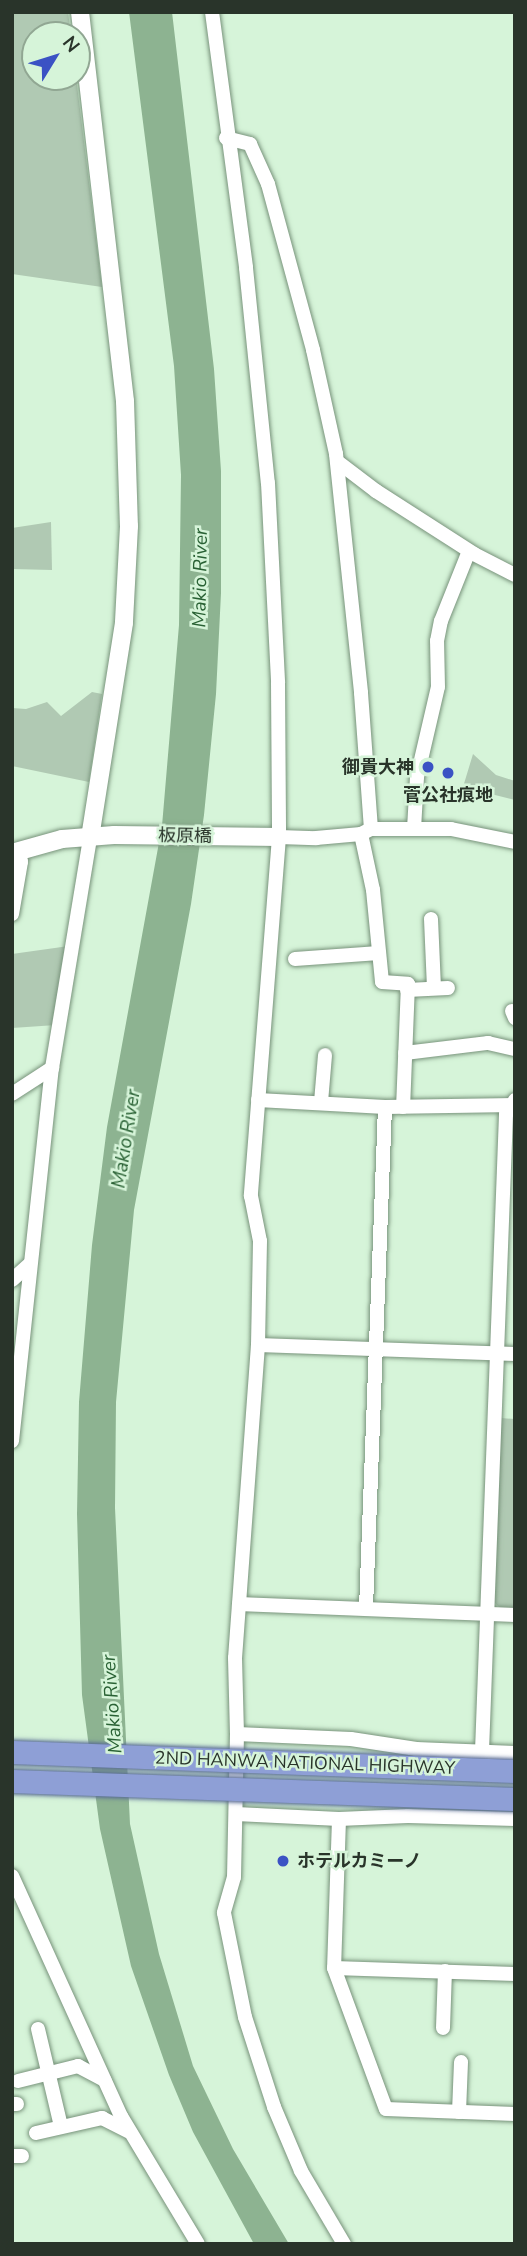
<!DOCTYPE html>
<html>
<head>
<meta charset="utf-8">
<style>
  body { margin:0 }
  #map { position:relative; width:527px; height:2256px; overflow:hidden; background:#d6f4d9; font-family:"Nunito Sans","Noto Sans JP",sans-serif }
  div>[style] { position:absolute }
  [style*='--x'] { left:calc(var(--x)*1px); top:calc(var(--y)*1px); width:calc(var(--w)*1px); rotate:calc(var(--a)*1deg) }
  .green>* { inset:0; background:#b0c9b3 }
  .water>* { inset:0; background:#8db391 }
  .roads { filter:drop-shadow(0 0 2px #78937b) drop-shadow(0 0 2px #78937b) }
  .minor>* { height:14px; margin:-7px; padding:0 7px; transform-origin:7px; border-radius:7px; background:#fff }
  .tertiary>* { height:18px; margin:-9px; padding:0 9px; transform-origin:9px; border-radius:9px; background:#fff }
  .bridges { filter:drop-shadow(0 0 2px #586a93) drop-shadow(0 0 2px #586a93) }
  .trunk-bridge>* { height:23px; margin:-11.5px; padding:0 11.5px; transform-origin:11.5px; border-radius:11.5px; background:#8e9fd6 }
  .dots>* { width:19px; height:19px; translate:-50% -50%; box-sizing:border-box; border:4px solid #d6f4d9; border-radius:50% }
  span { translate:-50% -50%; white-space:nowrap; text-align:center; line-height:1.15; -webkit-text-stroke:5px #d6f4d9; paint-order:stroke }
  .poi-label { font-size:18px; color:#29342a; font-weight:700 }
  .right { translate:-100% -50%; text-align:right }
  .left { translate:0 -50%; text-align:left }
  .street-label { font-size:18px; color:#29342a }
  .water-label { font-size:19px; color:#296134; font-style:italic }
  .frame { position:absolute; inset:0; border:14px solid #29342a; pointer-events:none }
  .north { position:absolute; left:21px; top:21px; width:70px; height:70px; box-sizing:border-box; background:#d6f4d9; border:2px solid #91a793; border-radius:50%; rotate:52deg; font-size:19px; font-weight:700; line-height:28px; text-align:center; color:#29342a }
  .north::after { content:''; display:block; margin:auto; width:24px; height:32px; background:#3b52c4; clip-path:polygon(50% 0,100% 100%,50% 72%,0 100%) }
</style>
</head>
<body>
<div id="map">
  <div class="green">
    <i style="clip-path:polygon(12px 12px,68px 12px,71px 35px,35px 35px,35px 77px,76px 77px,102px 287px,12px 274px)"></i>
    <i style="clip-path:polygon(51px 522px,52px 570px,12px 569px,12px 528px)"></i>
    <i style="clip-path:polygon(92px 692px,102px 694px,89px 782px,12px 766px,12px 708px,26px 709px,47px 702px,61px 716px)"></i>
    <i style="clip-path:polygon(473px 754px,496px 775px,515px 781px,515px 800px,463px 787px)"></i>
    <i style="clip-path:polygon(69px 946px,56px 1025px,12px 1028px,12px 954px)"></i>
    <i style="clip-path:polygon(501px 1418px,515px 1419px,515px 1610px,501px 1609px,494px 1602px)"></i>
  </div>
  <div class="water">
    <i style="clip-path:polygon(129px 12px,172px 12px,214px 369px,221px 471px,221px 593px,216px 694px,204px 815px,191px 904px,134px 1210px,116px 1402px,115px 1508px,130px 1824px,159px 1954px,193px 2066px,233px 2149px,289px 2244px,254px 2244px,193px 2132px,169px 2075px,131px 1966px,100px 1829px,82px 1695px,77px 1514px,79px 1402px,92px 1245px,107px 1127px,162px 826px,179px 625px,181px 475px,174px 366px)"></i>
  </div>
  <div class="roads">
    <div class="minor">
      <i style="--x:212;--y:12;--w:258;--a:82.4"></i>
      <i style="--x:246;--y:268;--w:216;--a:84.2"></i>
      <i style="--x:268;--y:483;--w:200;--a:87.1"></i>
      <i style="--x:278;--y:683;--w:154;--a:89.6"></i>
      <i style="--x:279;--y:837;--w:360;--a:94.5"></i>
      <i style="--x:251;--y:1196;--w:46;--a:78.7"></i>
      <i style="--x:260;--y:1241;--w:104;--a:91.1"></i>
      <i style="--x:258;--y:1345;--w:314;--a:94.2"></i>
      <i style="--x:235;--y:1658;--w:76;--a:88.5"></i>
      <i style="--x:237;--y:1734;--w:143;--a:91.2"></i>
      <i style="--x:234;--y:1877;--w:37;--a:106"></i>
      <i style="--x:224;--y:1913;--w:106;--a:78.6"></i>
      <i style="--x:245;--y:2017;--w:95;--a:72.1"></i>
      <i style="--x:274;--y:2107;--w:69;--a:67.1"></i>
      <i style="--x:301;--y:2171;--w:85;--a:59.5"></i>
      <i style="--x:226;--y:138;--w:25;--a:14"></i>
      <i style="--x:250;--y:144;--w:44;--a:65.8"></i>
      <i style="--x:268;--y:184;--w:172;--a:74.8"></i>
      <i style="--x:313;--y:350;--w:107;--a:77.5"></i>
      <i style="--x:336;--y:454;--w:240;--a:84"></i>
      <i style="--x:361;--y:693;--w:136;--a:85.8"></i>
      <i style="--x:338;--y:462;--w:48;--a:37.3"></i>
      <i style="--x:376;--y:491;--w:117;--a:32.7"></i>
      <i style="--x:474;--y:554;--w:46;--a:27.1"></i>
      <i style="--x:414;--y:829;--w:52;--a:-86.7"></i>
      <i style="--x:417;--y:777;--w:92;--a:-76.9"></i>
      <i style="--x:438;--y:687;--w:46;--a:-91.2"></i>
      <i style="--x:437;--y:641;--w:20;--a:-79"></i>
      <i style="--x:441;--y:621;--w:75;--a:-68.2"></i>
      <i style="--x:361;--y:834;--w:57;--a:77.9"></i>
      <i style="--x:373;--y:890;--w:92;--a:84.4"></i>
      <i style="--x:382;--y:982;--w:26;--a:4"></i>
      <i style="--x:408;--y:984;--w:123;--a:92.3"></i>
      <i style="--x:279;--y:837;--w:37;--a:2"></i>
      <i style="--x:316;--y:838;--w:45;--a:-5.1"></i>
      <i style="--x:361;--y:834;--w:11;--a:-27"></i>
      <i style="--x:371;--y:829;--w:80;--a:0"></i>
      <i style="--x:451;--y:829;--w:65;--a:11.5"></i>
      <i style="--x:12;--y:914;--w:53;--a:-80.2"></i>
      <i style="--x:21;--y:862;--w:11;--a:-100"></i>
      <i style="--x:431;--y:919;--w:69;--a:87.5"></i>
      <i style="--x:295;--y:959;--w:84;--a:-4.1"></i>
      <i style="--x:407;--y:990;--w:41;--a:-2.8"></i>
      <i style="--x:512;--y:1011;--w:8;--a:67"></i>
      <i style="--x:405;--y:1053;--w:84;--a:-6.9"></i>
      <i style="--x:488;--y:1043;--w:28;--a:13"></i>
      <i style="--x:12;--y:1094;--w:48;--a:-33"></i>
      <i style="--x:258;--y:1100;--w:127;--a:3.2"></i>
      <i style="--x:385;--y:1107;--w:130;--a:-0.9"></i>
      <i style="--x:321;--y:1102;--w:47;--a:-85.1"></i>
      <i style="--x:12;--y:1280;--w:24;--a:-42"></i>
      <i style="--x:258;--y:1345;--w:257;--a:2"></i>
      <i style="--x:12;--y:1441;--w:375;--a:-83.9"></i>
      <i style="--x:52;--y:1068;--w:233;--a:-80.6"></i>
      <i style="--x:239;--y:1604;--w:276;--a:2.3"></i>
      <i style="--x:366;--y:1608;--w:501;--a:-87.83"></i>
      <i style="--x:237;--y:1734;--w:114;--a:2.5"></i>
      <i style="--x:351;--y:1739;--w:66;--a:8.7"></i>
      <i style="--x:416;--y:1749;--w:99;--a:2.3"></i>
      <i style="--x:482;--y:1751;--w:637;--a:-87.84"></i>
      <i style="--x:506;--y:1114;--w:17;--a:-57"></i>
      <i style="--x:236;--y:1814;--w:103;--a:2.8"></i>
      <i style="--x:339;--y:1819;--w:69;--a:-2.5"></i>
      <i style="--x:408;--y:1816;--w:107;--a:1.6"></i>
      <i style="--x:339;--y:1819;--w:149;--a:91.9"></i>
      <i style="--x:334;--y:1968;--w:150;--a:69.8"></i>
      <i style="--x:386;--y:2109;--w:129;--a:2.2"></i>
      <i style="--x:12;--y:1876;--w:264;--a:65.6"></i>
      <i style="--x:121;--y:2116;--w:149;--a:59"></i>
      <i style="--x:334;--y:1968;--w:181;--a:1.9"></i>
      <i style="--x:443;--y:2028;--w:57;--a:-88"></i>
      <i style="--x:38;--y:2029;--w:100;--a:76.7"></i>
      <i style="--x:18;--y:2081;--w:62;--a:-14"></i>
      <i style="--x:78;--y:2066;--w:30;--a:28"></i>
      <i style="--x:12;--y:2104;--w:5;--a:0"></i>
      <i style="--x:459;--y:2112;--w:50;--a:-87.7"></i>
      <i style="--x:36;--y:2133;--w:68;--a:-12.8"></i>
      <i style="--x:102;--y:2118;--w:30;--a:27"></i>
      <i style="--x:12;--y:2156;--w:10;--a:0"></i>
    </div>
    <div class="tertiary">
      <i style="--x:80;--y:12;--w:392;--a:83.4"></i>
      <i style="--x:125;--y:401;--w:125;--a:88.2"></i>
      <i style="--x:129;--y:526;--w:97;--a:93"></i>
      <i style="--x:124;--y:623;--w:218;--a:99"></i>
      <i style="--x:12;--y:853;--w:52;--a:-15.6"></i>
      <i style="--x:62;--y:839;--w:52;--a:-4.4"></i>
      <i style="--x:114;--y:835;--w:165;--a:0.7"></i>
    </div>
  </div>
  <div class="bridges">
    <div class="trunk-bridge">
      <i style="--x:12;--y:1752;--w:503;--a:2.16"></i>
      <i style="--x:12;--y:1781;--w:503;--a:2.05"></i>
    </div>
  </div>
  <div class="dots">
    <i style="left:428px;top:767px;background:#3b52c4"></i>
    <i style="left:448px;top:773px;background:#3b52c4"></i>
    <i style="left:283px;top:1861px;background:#3b52c4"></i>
  </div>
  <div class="poi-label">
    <span class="right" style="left:414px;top:767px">御貴大神</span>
    <span style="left:448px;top:795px">菅公社痕地</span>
    <span class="left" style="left:297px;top:1861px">ホテルカミーノ</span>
  </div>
  <div class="street-label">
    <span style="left:185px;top:836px;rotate:1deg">板原橋</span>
    <span style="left:305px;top:1763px;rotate:2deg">2ND HANWA NATIONAL HIGHWAY</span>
  </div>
  <div class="water-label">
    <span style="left:201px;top:578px;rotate:-89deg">Makio River</span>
    <span style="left:127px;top:1139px;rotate:-81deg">Makio River</span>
    <span style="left:113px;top:1704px;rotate:-94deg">Makio River</span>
  </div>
  <div class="frame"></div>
  <div class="north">N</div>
</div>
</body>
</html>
